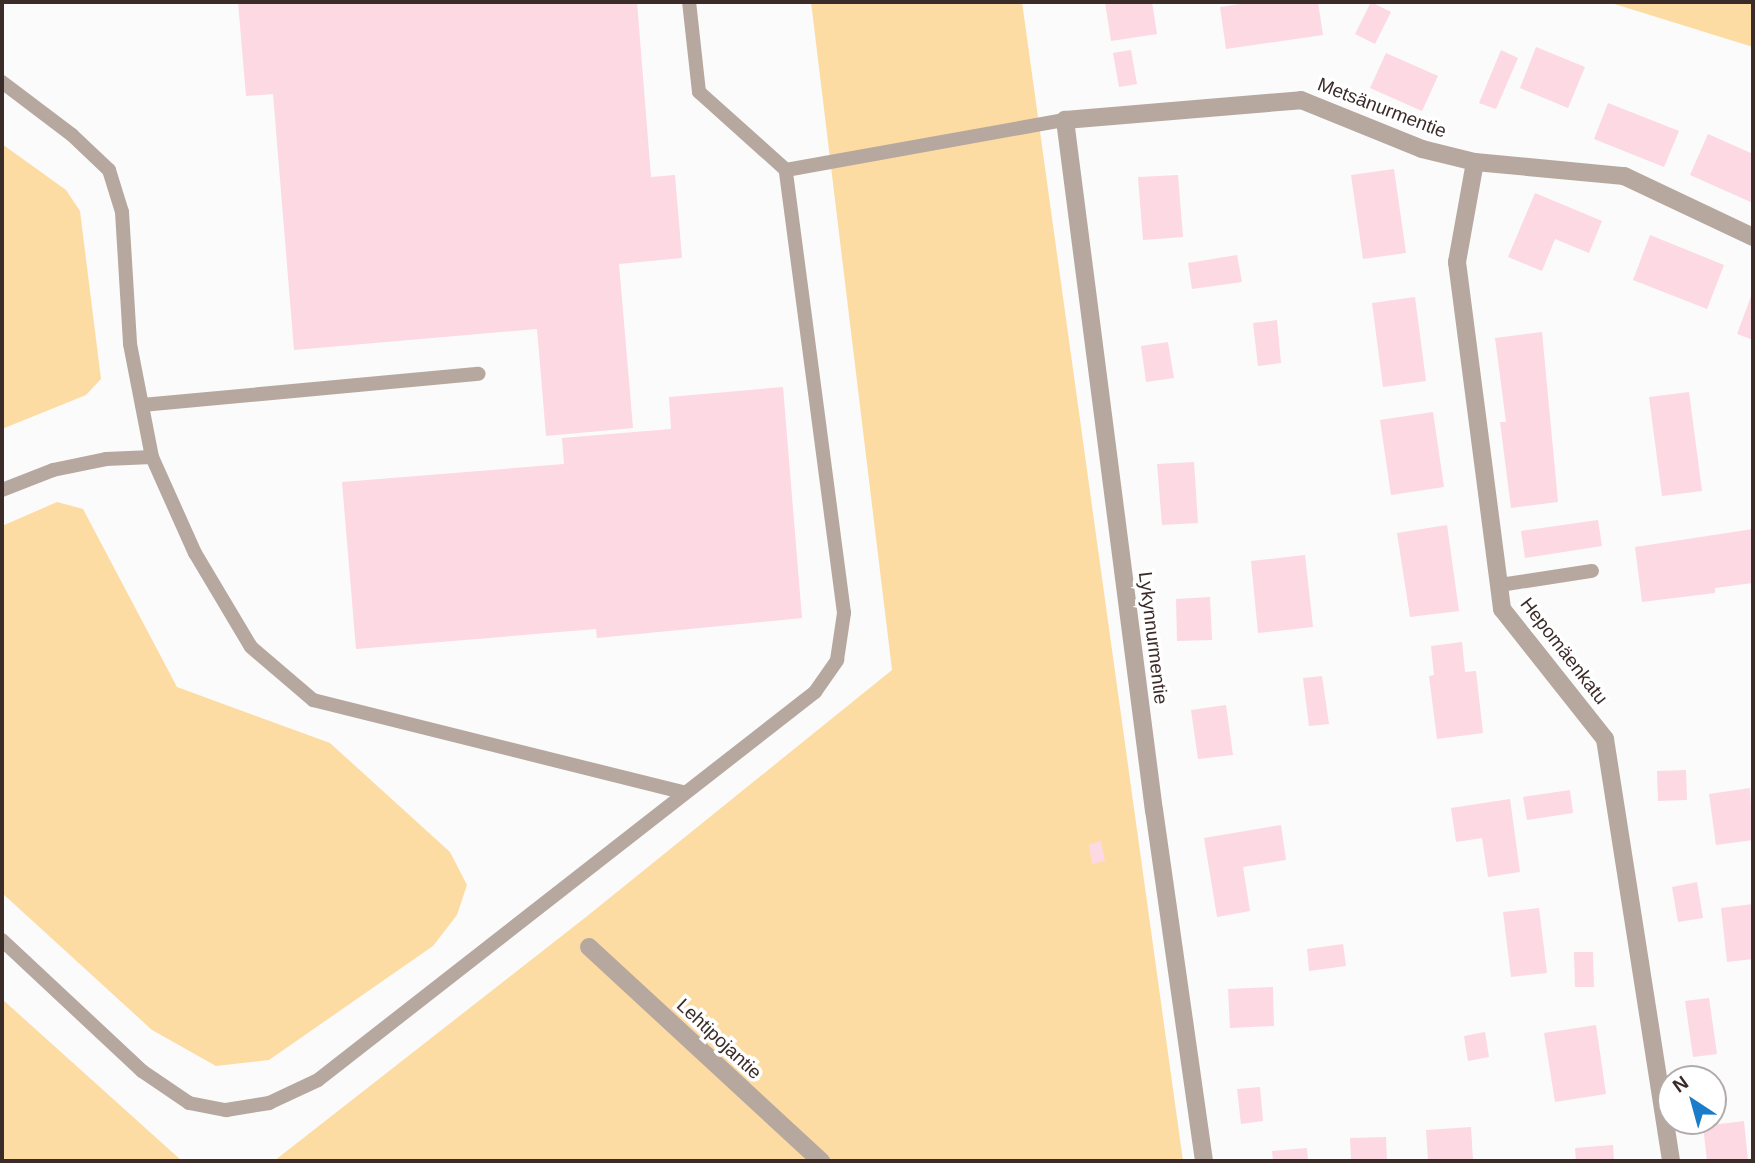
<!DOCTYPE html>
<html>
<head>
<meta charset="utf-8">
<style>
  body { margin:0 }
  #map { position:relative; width:1755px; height:1163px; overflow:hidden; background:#fbfbfb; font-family:Helvetica,sans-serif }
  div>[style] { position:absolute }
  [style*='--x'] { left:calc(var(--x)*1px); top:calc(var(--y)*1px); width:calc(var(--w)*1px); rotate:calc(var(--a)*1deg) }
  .green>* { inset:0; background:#fddca3 }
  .building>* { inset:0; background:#fcd9e3 }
  .lane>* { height:14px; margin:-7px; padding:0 7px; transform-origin:7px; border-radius:7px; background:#b6a89f }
  .street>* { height:18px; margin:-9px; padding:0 9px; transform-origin:9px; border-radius:9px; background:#b6a89f }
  span { translate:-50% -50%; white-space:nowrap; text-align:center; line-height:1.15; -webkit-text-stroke:7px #fff; paint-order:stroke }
  .street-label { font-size:19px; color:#3b2c2a }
  .frame { position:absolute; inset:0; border:4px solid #3b2c2a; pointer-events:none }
  .north { position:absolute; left:1657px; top:1065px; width:70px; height:70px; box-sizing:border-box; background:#fff; border:2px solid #b1abaa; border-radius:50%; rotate:324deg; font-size:19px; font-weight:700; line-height:28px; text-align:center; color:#3b2c2a }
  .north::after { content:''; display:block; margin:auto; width:24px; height:32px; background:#1b7dc9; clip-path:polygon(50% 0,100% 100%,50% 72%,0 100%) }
</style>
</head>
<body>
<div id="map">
  <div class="green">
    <i style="clip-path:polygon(811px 2px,1022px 2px,1183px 1161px,274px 1161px,586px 917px,892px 670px)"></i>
    <i style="clip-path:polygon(1608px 2px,1753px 2px,1753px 47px)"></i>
    <i style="clip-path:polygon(2px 144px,66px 190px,80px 211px,101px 379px,86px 395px,2px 429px)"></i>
    <i style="clip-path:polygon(57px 502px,83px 509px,177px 687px,330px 743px,450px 852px,467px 885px,457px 915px,433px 946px,269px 1060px,216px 1066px,152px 1030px,2px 893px,2px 526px)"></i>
    <i style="clip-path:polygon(2px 999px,182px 1161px,2px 1161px)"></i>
  </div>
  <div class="building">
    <i style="clip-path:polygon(238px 2px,637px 2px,651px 177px,675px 175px,682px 258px,619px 264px,633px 428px,546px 436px,537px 329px,294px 350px,273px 94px,246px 96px)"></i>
    <i style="clip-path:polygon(1105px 2px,1152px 2px,1157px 34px,1111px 41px)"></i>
    <i style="clip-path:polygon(1254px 2px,1318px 2px,1323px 35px,1226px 49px,1220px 7px)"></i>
    <i style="clip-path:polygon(1371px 2px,1391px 12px,1375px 44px,1355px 34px)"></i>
    <i style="clip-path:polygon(1536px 47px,1585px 67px,1568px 108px,1520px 88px)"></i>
    <i style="clip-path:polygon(1131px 50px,1137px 84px,1119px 87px,1113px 53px)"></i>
    <i style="clip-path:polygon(1501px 50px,1518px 58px,1496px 109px,1479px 103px)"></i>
    <i style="clip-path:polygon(1386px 53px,1438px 76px,1422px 111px,1370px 88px)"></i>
    <i style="clip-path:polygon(1608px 103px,1679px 131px,1664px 167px,1594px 139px)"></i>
    <i style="clip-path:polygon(1708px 134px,1753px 154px,1753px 203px,1690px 175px)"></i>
    <i style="clip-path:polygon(1394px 169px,1406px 253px,1363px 259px,1351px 175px)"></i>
    <i style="clip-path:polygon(1178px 175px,1183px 237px,1143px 240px,1138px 177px)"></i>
    <i style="clip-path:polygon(1535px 193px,1602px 221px,1589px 253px,1555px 239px,1542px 271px,1508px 257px)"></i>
    <i style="clip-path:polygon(1650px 235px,1724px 265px,1707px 309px,1633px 280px)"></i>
    <i style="clip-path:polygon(1237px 255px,1242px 282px,1192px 289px,1188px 263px)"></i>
    <i style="clip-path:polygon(1753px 291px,1753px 340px,1737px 334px)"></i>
    <i style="clip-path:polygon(1415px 297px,1426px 381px,1383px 387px,1372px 303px)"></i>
    <i style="clip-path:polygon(1277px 320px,1281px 363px,1258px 366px,1253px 323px)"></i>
    <i style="clip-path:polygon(1542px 332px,1558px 502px,1511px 508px,1500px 422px,1506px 422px,1495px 338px)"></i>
    <i style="clip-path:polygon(1168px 342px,1174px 378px,1146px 382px,1141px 346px)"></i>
    <i style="clip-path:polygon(783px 387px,802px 618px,597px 638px,596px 629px,356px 649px,342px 482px,564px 464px,562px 438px,671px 429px,669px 397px)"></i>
    <i style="clip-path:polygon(1689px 392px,1702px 491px,1662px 496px,1649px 397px)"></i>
    <i style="clip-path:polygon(1433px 412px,1444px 487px,1391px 495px,1380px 420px)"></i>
    <i style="clip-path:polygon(1194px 462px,1198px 523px,1162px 525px,1157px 464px)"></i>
    <i style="clip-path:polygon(1598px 520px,1602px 546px,1525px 558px,1521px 531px)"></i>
    <i style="clip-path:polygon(1447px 525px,1459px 611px,1410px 617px,1397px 533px)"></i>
    <i style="clip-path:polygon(1753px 529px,1753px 583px,1715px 588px,1715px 593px,1642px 602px,1635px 547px)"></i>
    <i style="clip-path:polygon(1305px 555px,1313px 627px,1258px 633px,1251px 561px)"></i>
    <i style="clip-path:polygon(1210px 597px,1212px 640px,1177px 641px,1176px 599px)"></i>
    <i style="clip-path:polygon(1462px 642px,1465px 672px,1476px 671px,1483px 733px,1437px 739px,1429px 676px,1434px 675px,1431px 646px)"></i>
    <i style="clip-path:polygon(1322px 676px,1329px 724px,1309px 726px,1303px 678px)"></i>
    <i style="clip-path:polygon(1226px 705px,1233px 755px,1198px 759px,1191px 710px)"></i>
    <i style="clip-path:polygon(1686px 770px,1687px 800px,1658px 801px,1657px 771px)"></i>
    <i style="clip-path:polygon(1750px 788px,1753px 840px,1716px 845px,1709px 794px)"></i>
    <i style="clip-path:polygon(1570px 790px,1573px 813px,1527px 820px,1523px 797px)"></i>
    <i style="clip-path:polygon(1510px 799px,1520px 872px,1488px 877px,1482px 838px,1456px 842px,1451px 808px)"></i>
    <i style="clip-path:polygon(1281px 825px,1286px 860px,1243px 867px,1250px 911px,1217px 917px,1204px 838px)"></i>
    <i style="clip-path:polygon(1101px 841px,1105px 861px,1092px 864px,1089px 844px)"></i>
    <i style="clip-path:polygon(1697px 882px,1703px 918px,1678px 922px,1672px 887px)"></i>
    <i style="clip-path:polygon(1753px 904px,1753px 959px,1727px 962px,1721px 908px)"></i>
    <i style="clip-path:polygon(1539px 908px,1547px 973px,1511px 977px,1503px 912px)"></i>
    <i style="clip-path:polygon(1343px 944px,1346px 966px,1309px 971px,1307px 949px)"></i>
    <i style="clip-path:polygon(1574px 952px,1593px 952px,1594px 987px,1575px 987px)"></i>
    <i style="clip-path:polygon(1273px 987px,1274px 1026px,1230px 1028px,1228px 989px)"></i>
    <i style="clip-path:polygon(1709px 998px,1717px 1054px,1693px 1057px,1685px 1001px)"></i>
    <i style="clip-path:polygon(1596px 1025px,1606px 1094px,1555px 1102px,1544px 1033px)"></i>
    <i style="clip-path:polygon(1485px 1032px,1489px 1057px,1468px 1061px,1464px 1036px)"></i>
    <i style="clip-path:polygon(1260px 1087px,1263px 1121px,1241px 1124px,1237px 1089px)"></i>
    <i style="clip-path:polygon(1744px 1121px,1748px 1161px,1707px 1161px,1703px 1126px)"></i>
    <i style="clip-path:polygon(1471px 1127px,1473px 1160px,1428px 1161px,1426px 1130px)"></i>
    <i style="clip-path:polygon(1386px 1137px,1387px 1161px,1351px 1161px,1350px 1138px)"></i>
    <i style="clip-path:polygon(1613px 1145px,1614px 1161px,1576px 1161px,1575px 1148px)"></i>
    <i style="clip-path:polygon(1307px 1148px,1308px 1161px,1273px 1161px,1272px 1151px)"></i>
  </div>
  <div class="lane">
    <i style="--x:2;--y:82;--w:88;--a:37.1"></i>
    <i style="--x:72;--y:135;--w:51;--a:43.4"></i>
    <i style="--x:109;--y:170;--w:44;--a:72.8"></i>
    <i style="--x:122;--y:212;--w:132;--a:86.5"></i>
    <i style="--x:130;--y:344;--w:115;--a:79"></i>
    <i style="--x:152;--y:457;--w:105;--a:65.9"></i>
    <i style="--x:195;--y:553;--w:109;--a:59.2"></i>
    <i style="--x:251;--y:647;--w:82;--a:40.5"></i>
    <i style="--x:313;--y:700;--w:383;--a:14"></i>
    <i style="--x:786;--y:170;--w:283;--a:-10.2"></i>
    <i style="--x:142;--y:405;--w:338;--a:-5.3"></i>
    <i style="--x:2;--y:490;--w:55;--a:-21.4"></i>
    <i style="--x:53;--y:470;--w:54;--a:-11.7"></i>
    <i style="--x:106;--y:459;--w:46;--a:-2.5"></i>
    <i style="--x:1500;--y:585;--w:93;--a:-8.7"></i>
    <i style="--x:2;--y:940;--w:192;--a:43.1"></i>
    <i style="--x:142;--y:1071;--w:57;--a:34.2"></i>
    <i style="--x:189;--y:1103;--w:38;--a:11"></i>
    <i style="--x:226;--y:1110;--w:44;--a:-9.2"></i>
    <i style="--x:269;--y:1103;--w:54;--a:-25.1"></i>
    <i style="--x:318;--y:1080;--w:631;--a:-37.98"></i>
    <i style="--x:815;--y:692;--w:39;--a:-55"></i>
    <i style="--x:837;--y:660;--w:48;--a:-81.5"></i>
    <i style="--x:844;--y:613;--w:447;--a:-97.5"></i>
    <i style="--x:786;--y:170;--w:117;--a:-138.1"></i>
    <i style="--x:699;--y:92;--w:91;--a:-96.3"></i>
  </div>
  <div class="street">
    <i style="--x:1475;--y:162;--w:102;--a:100.2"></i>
    <i style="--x:1457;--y:262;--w:350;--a:82.6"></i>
    <i style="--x:1502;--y:609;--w:166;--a:51.6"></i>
    <i style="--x:1605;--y:739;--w:427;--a:81.1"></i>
    <i style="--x:589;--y:947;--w:316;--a:42.7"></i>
    <i style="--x:1204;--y:1161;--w:354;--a:-98.1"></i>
    <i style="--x:1154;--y:811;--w:697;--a:-97.34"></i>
    <i style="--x:1065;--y:120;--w:237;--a:-4.8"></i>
    <i style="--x:1301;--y:100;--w:131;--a:22"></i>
    <i style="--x:1422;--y:149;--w:55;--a:13.8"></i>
    <i style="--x:1475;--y:162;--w:150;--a:5.4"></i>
    <i style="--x:1624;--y:176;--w:143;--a:25.3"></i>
  </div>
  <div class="street-label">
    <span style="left:1382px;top:108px;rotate:21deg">Metsänurmentie</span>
    <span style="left:1153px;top:638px;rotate:83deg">Lykynnurmentie</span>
    <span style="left:1564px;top:651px;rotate:52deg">Hepomäenkatu</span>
    <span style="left:719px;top:1039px;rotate:43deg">Lehtipojantie</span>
  </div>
  <div class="frame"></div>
  <div class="north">N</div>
</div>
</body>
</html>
